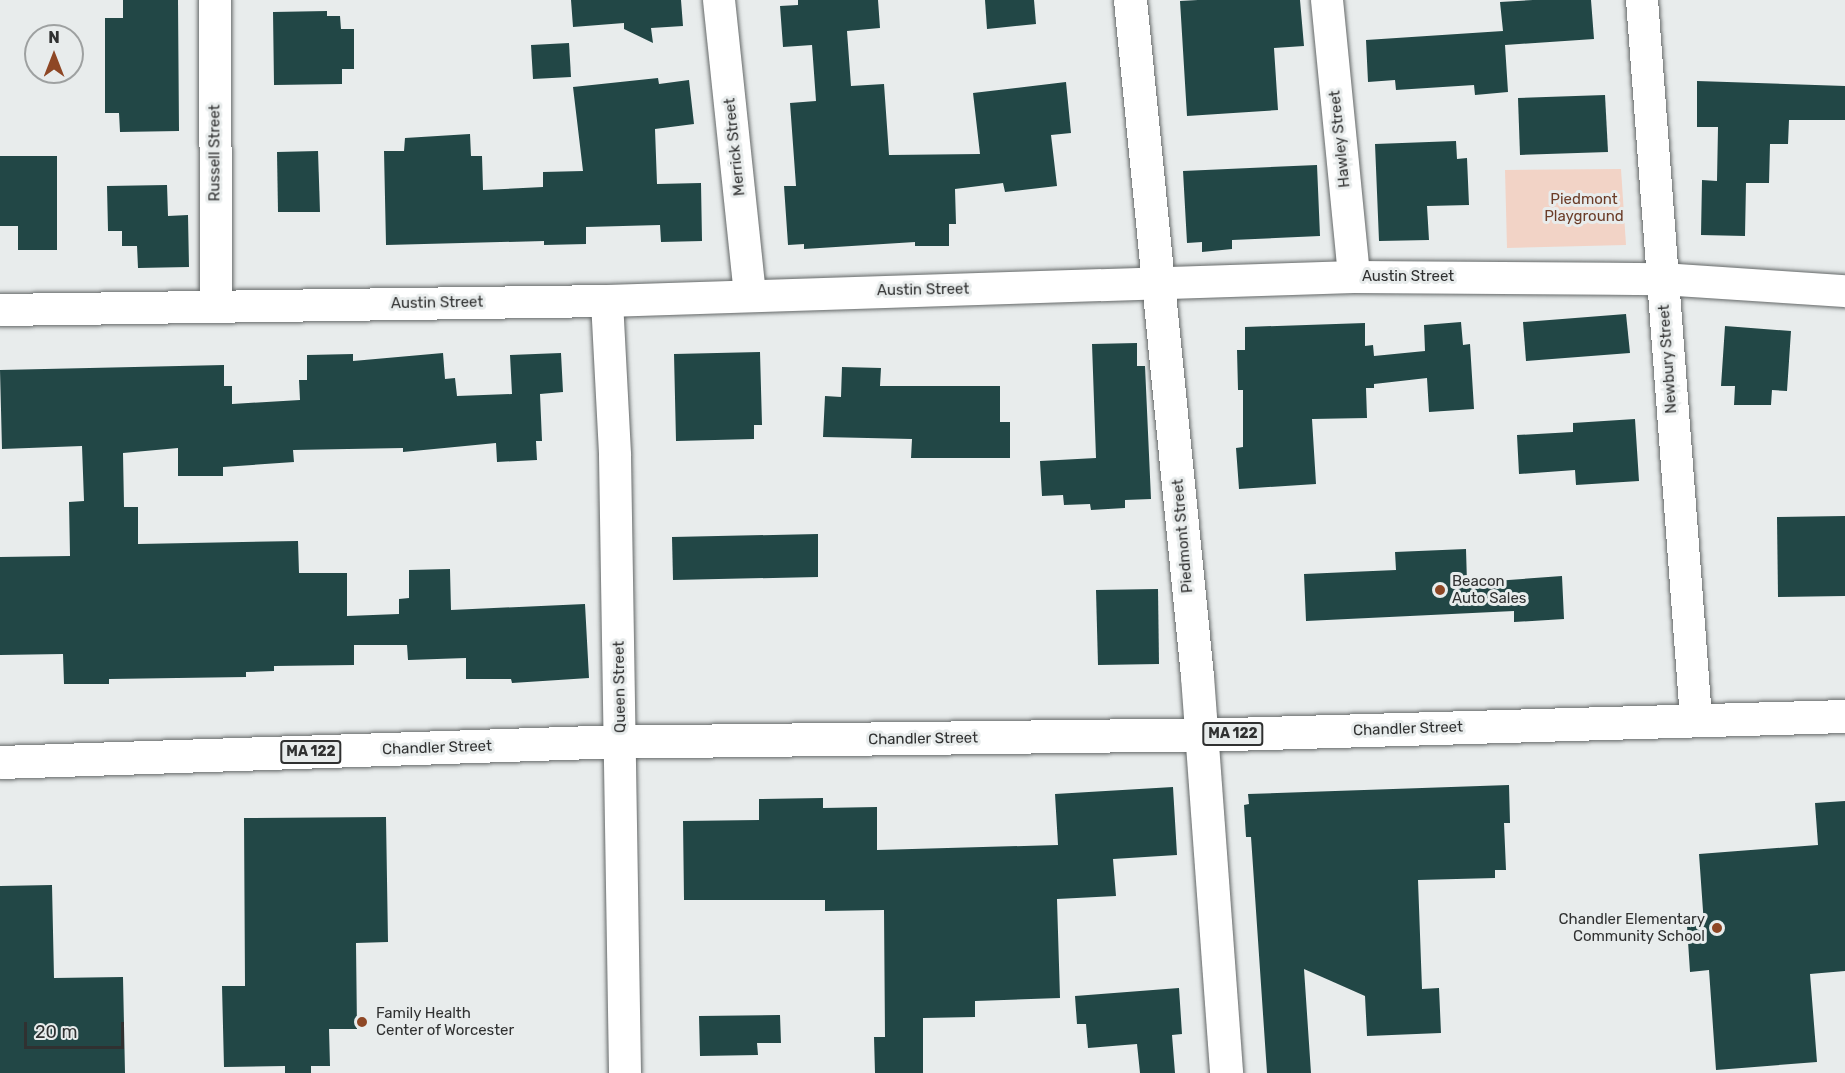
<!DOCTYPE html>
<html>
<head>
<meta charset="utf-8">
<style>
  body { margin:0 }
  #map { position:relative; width:1845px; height:1073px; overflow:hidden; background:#e8ecec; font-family:Rubik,sans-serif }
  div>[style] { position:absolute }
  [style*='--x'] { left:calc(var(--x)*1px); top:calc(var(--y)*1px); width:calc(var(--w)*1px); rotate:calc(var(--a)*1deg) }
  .green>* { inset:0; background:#f2d3c6 }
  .building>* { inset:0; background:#224746 }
  .roads { filter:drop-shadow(0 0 2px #646868) drop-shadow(0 0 2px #646868) }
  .minor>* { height:32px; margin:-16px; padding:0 16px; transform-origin:16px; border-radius:16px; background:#fff }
  .tertiary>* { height:33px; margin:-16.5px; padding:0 16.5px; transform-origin:16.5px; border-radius:16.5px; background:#fff }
  .primary>* { height:33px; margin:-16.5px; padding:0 16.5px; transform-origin:16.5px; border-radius:16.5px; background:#fff }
  .dots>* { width:16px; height:16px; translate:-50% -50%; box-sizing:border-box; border:3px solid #e8ecec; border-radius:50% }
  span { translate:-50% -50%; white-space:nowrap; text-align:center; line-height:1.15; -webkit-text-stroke:6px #e8ecec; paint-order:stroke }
  .shield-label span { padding:2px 4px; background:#e8ecec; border:2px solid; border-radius:4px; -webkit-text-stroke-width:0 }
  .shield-label { font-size:14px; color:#303131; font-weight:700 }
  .street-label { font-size:15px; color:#303131 }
  .park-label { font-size:15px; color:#6b3c28 }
  .poi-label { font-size:15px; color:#303131 }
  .left { translate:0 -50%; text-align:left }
  .right { translate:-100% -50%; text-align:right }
  .north { position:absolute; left:24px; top:24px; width:60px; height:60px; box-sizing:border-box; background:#e8ecec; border:2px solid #9ea1a1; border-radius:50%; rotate:0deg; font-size:16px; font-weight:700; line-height:24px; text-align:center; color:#303131 }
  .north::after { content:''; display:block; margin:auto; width:21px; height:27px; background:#8e4725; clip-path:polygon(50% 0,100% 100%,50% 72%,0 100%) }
  .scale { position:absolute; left:24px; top:1022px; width:100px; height:27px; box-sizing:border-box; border:3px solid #303131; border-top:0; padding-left:8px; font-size:18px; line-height:21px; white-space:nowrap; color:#303131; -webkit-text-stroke:4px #e8ecec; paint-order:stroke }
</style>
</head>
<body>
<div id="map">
  <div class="green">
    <i style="clip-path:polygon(1621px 169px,1626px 245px,1507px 248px,1505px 170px)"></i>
  </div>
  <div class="building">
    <i style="clip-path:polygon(123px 0,178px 0,179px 131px,120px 132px,119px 113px,105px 113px,105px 18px,123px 18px)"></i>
    <i style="clip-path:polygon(571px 0,681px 0,683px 26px,651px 28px,653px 43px,624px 29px,624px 23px,573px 27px)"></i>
    <i style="clip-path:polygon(798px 0,878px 0,880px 28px,847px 31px,851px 86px,884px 84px,889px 155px,980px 154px,973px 93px,1066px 82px,1071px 133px,1051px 135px,1057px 186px,1005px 192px,1003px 183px,955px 189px,956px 224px,949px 224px,949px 246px,915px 246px,915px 242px,804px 249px,804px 244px,788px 245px,784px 186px,796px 186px,790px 103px,816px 101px,812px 45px,783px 47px,780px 6px,798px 5px)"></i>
    <i style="clip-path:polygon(985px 0,1034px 0,1036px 24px,987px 29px)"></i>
    <i style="clip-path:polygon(1198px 0,1300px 0,1304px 46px,1274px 48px,1278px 110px,1187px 116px,1180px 1px)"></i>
    <i style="clip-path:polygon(1533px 0,1591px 0,1594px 39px,1505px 45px,1508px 92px,1475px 95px,1474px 85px,1396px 90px,1395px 80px,1368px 82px,1366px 40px,1503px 31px,1500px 2px)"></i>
    <i style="clip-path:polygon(327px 11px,327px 16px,340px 16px,341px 29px,354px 29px,354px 69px,342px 69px,342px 84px,274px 85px,273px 12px)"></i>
    <i style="clip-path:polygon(569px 43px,571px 77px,533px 79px,531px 45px)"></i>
    <i style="clip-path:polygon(658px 78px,659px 84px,689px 80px,694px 124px,655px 129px,657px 184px,701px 183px,702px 241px,661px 242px,660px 225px,586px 227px,586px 244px,544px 245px,544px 241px,386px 245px,384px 151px,404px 151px,405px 138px,470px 134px,471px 156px,482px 156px,483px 190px,543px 187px,543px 172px,583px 171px,573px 87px)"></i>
    <i style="clip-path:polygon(1697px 81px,1845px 86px,1845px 120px,1789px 120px,1788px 144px,1770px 144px,1769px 183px,1746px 183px,1745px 236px,1701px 235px,1702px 180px,1717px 181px,1718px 127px,1697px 127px)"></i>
    <i style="clip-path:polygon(1605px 95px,1608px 152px,1520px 155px,1518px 98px)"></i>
    <i style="clip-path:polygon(1456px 141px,1457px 159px,1467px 158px,1469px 205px,1427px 206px,1429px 240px,1379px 241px,1375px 144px)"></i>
    <i style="clip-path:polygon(318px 151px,320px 212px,278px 212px,277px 152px)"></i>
    <i style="clip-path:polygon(0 156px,57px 156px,57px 250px,18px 250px,18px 226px,0 226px)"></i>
    <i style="clip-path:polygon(1317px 165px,1320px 236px,1232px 240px,1232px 249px,1202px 252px,1202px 242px,1187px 243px,1183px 171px)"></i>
    <i style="clip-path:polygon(167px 185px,168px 216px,188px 215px,189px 267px,138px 268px,137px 246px,122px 246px,122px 231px,108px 231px,107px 186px)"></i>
    <i style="clip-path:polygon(1626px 314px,1630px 353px,1526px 361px,1523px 322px)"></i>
    <i style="clip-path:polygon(1461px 322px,1463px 345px,1470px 344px,1474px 409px,1429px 412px,1427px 378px,1374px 384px,1374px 388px,1366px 388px,1367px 418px,1312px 419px,1316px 484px,1239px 489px,1236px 448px,1243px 447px,1243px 390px,1238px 390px,1237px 350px,1245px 350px,1245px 327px,1365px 323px,1365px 346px,1373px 345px,1374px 356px,1425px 351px,1424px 325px)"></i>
    <i style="clip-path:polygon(1725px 326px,1791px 331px,1787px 391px,1772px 390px,1771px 405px,1734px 405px,1735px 386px,1721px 386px)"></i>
    <i style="clip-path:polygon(1137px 343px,1137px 366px,1145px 366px,1151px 499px,1125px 500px,1125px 508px,1091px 510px,1090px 504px,1064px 505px,1063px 495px,1042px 496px,1040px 461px,1096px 458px,1092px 344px)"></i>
    <i style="clip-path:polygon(760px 352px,762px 425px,754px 425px,754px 439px,676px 441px,674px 354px)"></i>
    <i style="clip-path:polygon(443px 353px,445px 379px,455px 378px,457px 396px,512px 394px,510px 355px,561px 353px,563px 392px,540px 394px,542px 441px,536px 441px,537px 460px,497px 462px,496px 443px,403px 452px,403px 448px,293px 450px,294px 462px,223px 467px,223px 476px,178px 476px,178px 448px,123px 453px,124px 507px,138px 507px,138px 544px,298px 541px,299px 573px,347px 573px,347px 616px,399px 614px,399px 599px,409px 598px,409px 570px,450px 569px,451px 610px,585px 604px,589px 678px,512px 683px,511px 679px,466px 679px,466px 658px,408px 660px,407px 645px,354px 645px,354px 665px,274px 666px,274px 671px,246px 672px,246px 677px,109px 679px,109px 684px,64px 684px,63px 654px,0 655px,0 557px,70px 556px,69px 502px,84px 501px,82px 446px,2px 449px,0 370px,224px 365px,224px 386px,232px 386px,232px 404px,300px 400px,299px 380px,307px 380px,307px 355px,353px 354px,353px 361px)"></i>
    <i style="clip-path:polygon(842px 367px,881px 368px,880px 386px,1000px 386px,1000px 422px,1010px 422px,1010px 458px,911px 458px,912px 439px,823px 437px,825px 396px,841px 397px)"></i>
    <i style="clip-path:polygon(1635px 419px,1639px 481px,1576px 485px,1575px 470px,1519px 474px,1517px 435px,1573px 432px,1573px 423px)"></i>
    <i style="clip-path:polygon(1845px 516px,1845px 596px,1778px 597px,1777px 517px)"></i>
    <i style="clip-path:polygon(818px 534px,818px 577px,673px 580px,672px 537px)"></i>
    <i style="clip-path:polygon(1466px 549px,1467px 583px,1562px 576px,1564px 619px,1514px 622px,1514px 611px,1306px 621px,1304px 574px,1396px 570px,1395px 552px)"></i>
    <i style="clip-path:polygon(1158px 589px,1159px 664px,1098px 665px,1096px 590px)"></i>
    <i style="clip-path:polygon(1509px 785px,1510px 823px,1504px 823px,1506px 870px,1495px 870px,1495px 878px,1418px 880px,1422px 989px,1439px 988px,1441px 1033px,1367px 1036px,1365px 996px,1304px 969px,1311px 1073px,1267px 1073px,1251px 837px,1246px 837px,1244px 805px,1249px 804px,1248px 794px)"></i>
    <i style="clip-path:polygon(1173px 787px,1177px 855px,1113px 859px,1116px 896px,1057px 899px,1060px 998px,975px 1001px,975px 1017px,923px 1018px,923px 1073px,875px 1073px,874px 1037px,885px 1037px,884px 910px,825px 911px,825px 900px,684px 900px,683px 821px,759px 820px,759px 799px,823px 798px,823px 808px,877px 807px,877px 850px,1058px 845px,1055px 794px)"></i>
    <i style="clip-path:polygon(1845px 801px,1845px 971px,1810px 974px,1817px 1062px,1716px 1070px,1709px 970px,1690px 972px,1687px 926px,1704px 925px,1699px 854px,1818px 845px,1815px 803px)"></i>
    <i style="clip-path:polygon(386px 817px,388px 942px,356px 943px,357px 1029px,329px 1029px,330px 1066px,311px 1066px,311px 1073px,285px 1073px,285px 1066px,224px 1067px,222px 986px,245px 986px,244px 818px)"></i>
    <i style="clip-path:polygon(52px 885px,54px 978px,123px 977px,125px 1073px,0 1073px,0 886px)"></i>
    <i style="clip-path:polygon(1179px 988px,1182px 1034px,1172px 1035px,1175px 1073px,1140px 1073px,1137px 1044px,1088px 1048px,1086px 1024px,1077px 1024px,1075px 996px)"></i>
    <i style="clip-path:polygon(780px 1015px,781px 1043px,757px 1043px,758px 1055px,700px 1056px,699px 1016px)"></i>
  </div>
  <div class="roads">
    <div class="minor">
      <i style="--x:215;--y:0;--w:306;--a:89.8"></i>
      <i style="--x:719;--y:0;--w:296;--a:84"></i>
      <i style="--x:1327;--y:0;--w:278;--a:84.4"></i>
      <i style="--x:1642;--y:0;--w:720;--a:85.7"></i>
      <i style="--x:607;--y:301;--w:155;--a:87"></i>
      <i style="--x:615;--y:456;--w:617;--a:89.07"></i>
      <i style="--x:0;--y:310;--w:607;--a:-0.85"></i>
      <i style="--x:607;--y:301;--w:747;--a:-1.84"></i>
      <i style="--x:1354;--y:277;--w:308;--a:0.4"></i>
      <i style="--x:1662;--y:279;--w:183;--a:3.8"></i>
    </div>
    <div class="tertiary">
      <i style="--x:1130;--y:0;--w:679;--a:84.34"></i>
      <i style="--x:1197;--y:676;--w:398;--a:85.8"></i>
    </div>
    <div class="primary">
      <i style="--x:0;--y:762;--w:593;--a:-1.93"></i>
      <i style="--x:593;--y:742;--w:638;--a:-0.72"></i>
      <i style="--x:1231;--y:734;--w:614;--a:-1.68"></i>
    </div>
  </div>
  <div class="dots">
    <i style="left:1440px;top:590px;background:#8e4725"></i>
    <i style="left:1717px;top:928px;background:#8e4725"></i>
    <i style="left:362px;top:1022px;background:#8e4725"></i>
  </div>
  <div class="shield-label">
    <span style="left:1233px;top:734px">MA 122</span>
    <span style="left:311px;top:752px">MA 122</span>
  </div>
  <div class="street-label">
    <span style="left:1340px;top:139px;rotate:-96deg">Hawley Street</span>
    <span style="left:735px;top:147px;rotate:-96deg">Merrick Street</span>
    <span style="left:215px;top:153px;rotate:-90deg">Russell Street</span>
    <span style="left:1408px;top:277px">Austin Street</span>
    <span style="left:923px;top:290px;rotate:-1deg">Austin Street</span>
    <span style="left:437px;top:303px;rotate:-1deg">Austin Street</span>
    <span style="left:1668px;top:359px;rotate:-94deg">Newbury Street</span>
    <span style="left:1183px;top:536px;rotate:-95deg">Piedmont Street</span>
    <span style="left:620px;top:687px;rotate:-91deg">Queen Street</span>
    <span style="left:1408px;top:729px;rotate:-2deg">Chandler Street</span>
    <span style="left:923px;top:739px;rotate:-1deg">Chandler Street</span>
    <span style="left:437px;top:748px;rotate:-2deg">Chandler Street</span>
  </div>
  <div class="park-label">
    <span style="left:1584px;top:208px">Piedmont<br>Playground</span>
  </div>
  <div class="poi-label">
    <span class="left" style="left:1452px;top:590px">Beacon<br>Auto Sales</span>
    <span class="right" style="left:1705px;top:928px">Chandler Elementary<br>Community School</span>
    <span class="left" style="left:376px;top:1022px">Family Health<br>Center of Worcester</span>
  </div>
  <div class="north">N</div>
  <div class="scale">20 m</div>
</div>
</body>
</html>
